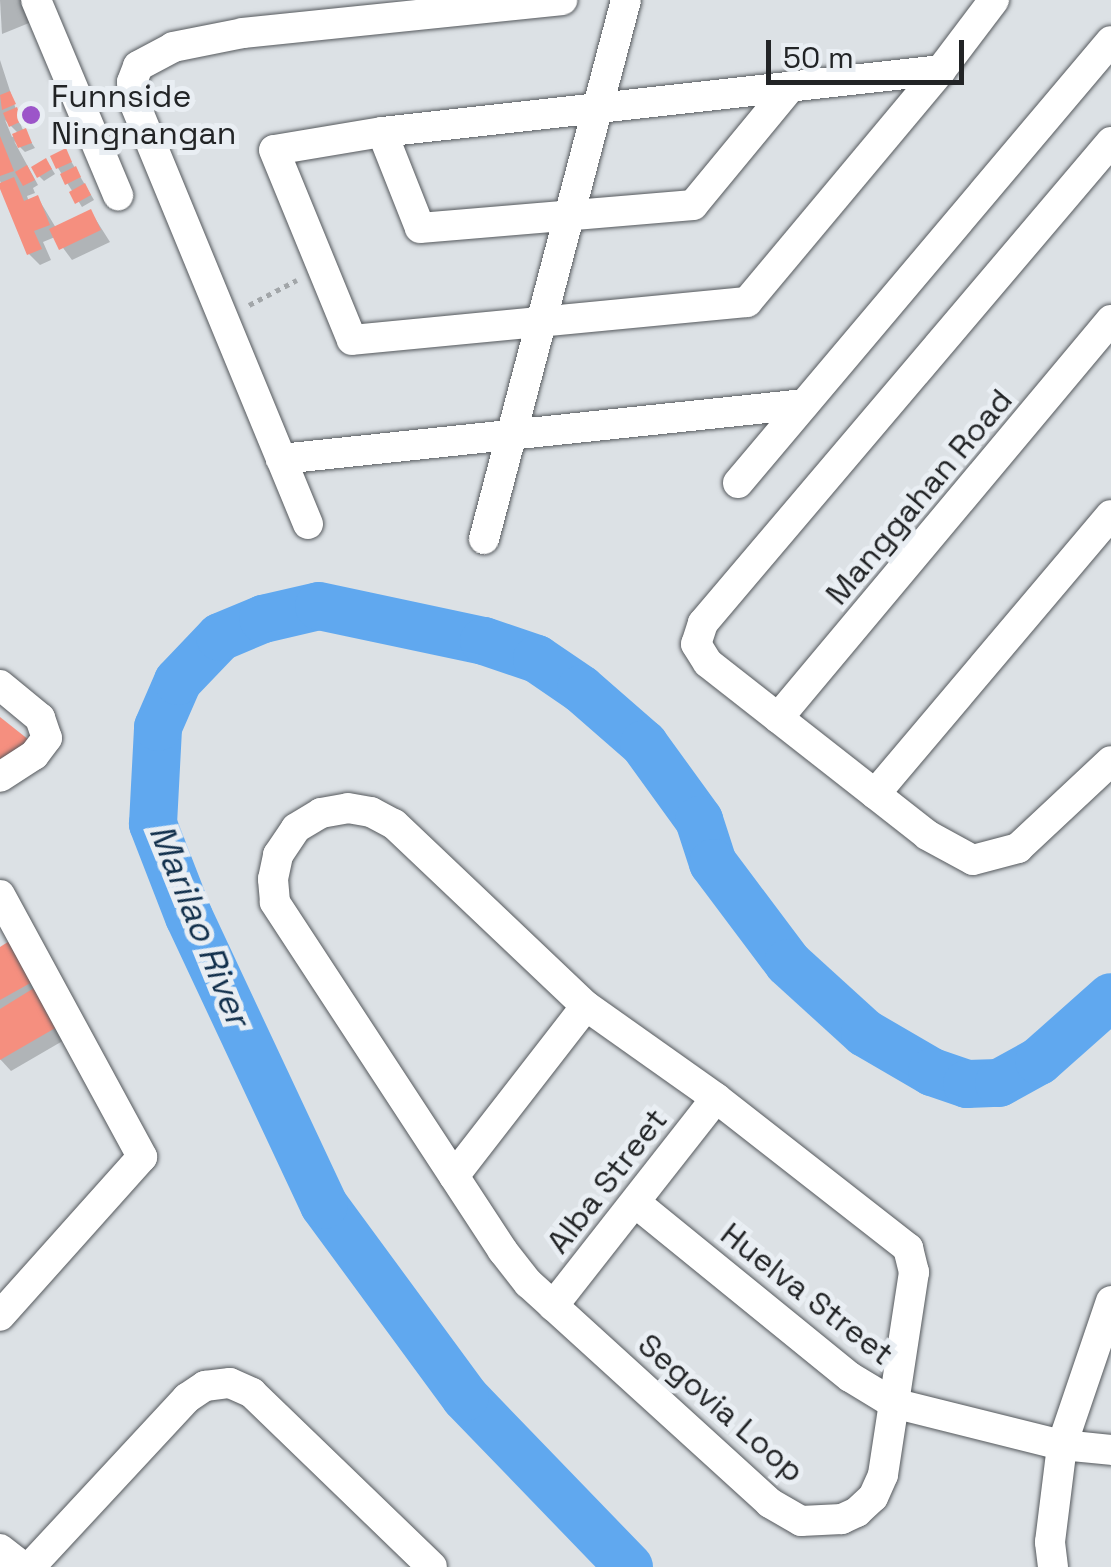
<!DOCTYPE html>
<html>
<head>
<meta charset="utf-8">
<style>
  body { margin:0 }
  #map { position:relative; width:1111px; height:1567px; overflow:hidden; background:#dce1e5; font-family:"Space Grotesk",sans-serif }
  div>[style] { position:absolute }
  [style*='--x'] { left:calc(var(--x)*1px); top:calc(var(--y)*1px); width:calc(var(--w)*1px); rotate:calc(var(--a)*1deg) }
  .shadow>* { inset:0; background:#0003 }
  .river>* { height:48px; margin:-24px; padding:0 24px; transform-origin:24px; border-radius:24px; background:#60a8ef }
  .building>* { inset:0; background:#f58f7f }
  .path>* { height:5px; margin-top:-2.5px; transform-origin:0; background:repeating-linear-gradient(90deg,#a2a6a9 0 5px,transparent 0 10px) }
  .roads { filter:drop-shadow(0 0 2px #55595d) drop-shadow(0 0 2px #55595d) }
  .minor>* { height:30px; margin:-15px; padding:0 15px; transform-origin:15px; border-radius:15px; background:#fff }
  .dots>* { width:28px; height:28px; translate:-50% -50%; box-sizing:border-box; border:5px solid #e9eef3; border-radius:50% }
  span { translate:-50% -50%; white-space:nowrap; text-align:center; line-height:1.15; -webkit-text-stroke:10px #e9eef3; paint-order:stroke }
  .poi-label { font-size:32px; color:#222426 }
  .left { translate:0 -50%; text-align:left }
  .street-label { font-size:32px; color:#222426 }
  .water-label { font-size:35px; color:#12304c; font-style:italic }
  .scale { position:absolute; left:766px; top:40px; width:198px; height:45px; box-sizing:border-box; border:5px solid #222426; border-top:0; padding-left:12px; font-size:30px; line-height:35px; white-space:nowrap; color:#222426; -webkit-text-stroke:8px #e9eef3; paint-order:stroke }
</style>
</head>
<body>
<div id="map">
  <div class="shadow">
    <i style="clip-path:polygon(0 0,26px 0,34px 21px,2px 34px)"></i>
    <i style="clip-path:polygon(evenodd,0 60px,22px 128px,35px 148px,25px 152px,14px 141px,38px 185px,33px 188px,35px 193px,27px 196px,29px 202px,38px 198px,56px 228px,91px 212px,110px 242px,72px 260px,55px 237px,43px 242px,51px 260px,40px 265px,29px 254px,0 181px,0 60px,5px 120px,19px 134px,12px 137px,5px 120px)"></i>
    <i style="clip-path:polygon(65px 151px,94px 200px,82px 207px,58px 168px)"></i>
    <i style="clip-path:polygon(50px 166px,55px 174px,44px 181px,39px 176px)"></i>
    <i style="clip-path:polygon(11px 943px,66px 1039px,11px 1071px,0 1059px,0 950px)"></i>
  </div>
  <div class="river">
    <i style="--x:629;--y:1567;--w:236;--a:-134"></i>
    <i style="--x:465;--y:1397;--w:238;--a:-126.3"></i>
    <i style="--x:324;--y:1205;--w:318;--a:-115.1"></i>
    <i style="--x:189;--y:917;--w:100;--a:-111.2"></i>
    <i style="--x:153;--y:824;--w:97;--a:-87"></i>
    <i style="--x:158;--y:727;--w:50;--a:-66.5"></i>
    <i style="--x:178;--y:681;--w:61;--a:-46.3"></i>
    <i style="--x:220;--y:637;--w:47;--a:-22.7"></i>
    <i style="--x:263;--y:619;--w:57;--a:-13.1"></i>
    <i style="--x:319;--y:606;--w:169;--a:12"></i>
    <i style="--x:484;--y:641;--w:56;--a:18.8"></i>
    <i style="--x:537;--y:659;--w:53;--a:34.3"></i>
    <i style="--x:581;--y:689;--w:84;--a:41.1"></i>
    <i style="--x:644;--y:744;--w:94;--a:54.1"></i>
    <i style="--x:699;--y:820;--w:45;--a:72"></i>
    <i style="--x:713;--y:863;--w:125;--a:53.1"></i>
    <i style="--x:788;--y:963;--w:104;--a:42.3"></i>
    <i style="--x:865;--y:1033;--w:78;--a:30.2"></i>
    <i style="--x:932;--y:1072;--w:37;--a:19"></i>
    <i style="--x:967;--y:1084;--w:32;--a:-2"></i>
    <i style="--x:999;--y:1083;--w:46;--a:-28.8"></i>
    <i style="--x:1039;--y:1061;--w:96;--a:-41.6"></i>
  </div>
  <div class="building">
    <i style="clip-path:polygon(10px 91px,16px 104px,2px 110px,0 95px)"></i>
    <i style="clip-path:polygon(17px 107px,22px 121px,9px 127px,3px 113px)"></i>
    <i style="clip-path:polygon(26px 128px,32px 143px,18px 148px,12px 134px)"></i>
    <i style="clip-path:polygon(0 136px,14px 171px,0 176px)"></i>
    <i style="clip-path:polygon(66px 148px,72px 162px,56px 169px,50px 156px)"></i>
    <i style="clip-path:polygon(46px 158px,52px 169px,37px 178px,31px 167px)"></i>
    <i style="clip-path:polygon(27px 165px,35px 180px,23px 186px,15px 172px)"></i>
    <i style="clip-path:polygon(76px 166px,81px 177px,65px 185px,60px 174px)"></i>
    <i style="clip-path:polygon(14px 177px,24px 201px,38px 195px,50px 225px,34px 231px,42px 249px,27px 255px,0 189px,0 183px)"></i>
    <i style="clip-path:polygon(85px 183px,91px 195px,75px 204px,69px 192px)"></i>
    <i style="clip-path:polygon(91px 209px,101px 230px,59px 250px,49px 229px)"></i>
    <i style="clip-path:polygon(0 717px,29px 740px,0 776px)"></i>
    <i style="clip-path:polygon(11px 940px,34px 981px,0 1000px,0 947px)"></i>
    <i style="clip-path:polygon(34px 988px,57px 1027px,0 1060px,0 1009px)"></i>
  </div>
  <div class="path">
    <i style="--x:249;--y:305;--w:54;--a:-27.5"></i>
  </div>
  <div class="roads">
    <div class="minor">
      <i style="--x:36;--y:0;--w:212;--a:67.2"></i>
      <i style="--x:941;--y:70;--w:562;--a:173.67"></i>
      <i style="--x:382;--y:132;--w:109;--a:170.5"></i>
      <i style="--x:274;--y:150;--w:205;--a:67.7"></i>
      <i style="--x:352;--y:340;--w:397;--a:-5.5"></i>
      <i style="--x:747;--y:302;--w:302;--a:-50.1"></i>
      <i style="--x:941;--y:70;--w:88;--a:-52.9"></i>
      <i style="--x:382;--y:132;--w:103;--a:68.4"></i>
      <i style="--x:420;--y:228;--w:274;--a:-4.8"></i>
      <i style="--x:693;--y:205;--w:154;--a:-50.5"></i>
      <i style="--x:1111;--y:142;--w:631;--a:130.31"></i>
      <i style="--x:703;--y:623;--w:22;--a:108"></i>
      <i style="--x:696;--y:644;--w:22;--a:58"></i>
      <i style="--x:708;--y:663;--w:278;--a:38.1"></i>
      <i style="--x:927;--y:835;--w:52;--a:28.5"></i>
      <i style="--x:973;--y:860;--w:47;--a:-14.9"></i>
      <i style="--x:1018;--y:848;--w:127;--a:-43.1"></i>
      <i style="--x:281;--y:459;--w:526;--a:-6"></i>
      <i style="--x:738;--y:483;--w:578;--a:-49.84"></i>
      <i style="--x:308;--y:524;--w:454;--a:-112.4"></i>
      <i style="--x:135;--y:104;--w:22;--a:-98"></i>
      <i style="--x:132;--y:82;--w:17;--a:-69"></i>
      <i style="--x:138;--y:66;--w:40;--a:-28"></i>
      <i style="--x:173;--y:47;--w:71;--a:-11.3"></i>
      <i style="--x:243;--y:33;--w:321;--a:-5.9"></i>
      <i style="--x:484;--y:539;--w:557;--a:-75.24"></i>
      <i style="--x:0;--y:685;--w:52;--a:39.5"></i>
      <i style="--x:40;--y:718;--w:21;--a:71"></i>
      <i style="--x:47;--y:738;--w:21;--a:127"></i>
      <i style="--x:34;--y:755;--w:40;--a:147.1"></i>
      <i style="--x:778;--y:718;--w:519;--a:-50.08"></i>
      <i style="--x:875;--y:794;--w:365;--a:-49.8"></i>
      <i style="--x:348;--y:808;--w:23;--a:10"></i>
      <i style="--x:371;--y:812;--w:26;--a:28"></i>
      <i style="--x:394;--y:824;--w:265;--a:43.5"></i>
      <i style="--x:586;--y:1006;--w:159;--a:35.3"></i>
      <i style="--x:716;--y:1098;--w:244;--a:38"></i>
      <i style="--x:908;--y:1248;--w:25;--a:76"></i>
      <i style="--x:914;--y:1272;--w:205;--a:98.7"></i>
      <i style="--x:883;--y:1475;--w:24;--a:114"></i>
      <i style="--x:873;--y:1497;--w:22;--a:137"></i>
      <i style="--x:857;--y:1512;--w:17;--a:155"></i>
      <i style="--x:842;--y:1519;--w:41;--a:177.2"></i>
      <i style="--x:801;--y:1521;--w:36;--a:-150"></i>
      <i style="--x:770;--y:1503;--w:327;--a:-137.7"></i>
      <i style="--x:528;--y:1283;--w:41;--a:-128"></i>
      <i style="--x:503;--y:1251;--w:417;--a:-123.2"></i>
      <i style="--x:275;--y:902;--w:23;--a:-95"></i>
      <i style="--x:273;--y:879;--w:25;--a:-78"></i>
      <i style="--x:278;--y:855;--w:32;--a:-56"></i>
      <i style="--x:296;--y:828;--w:29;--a:-31"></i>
      <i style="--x:321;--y:813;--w:27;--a:-10"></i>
      <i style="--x:0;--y:895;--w:298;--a:61.5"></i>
      <i style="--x:142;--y:1157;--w:213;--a:131.8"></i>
      <i style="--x:454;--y:1176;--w:215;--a:-52.2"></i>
      <i style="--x:637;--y:1204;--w:274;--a:39.1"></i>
      <i style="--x:850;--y:1377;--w:50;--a:31.2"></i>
      <i style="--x:893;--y:1403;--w:174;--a:14"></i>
      <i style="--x:1062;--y:1445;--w:49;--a:5.8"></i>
      <i style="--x:553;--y:1306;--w:264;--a:-51.9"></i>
      <i style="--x:0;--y:1549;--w:29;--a:38"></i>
      <i style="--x:30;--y:1567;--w:231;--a:-47.1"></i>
      <i style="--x:187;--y:1398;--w:22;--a:-34"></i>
      <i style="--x:205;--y:1386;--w:25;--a:-7"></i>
      <i style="--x:230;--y:1383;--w:24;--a:24"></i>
      <i style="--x:252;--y:1393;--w:250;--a:44"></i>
      <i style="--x:1053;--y:1567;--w:25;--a:-97"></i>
      <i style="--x:1050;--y:1542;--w:98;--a:-82.9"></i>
      <i style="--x:1062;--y:1445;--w:152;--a:-71.2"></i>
    </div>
  </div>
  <div class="dots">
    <i style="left:31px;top:115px;background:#9c55c9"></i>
  </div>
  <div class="poi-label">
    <span class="left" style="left:51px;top:115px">Funnside<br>Ningnangan</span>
  </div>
  <div class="street-label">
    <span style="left:919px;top:497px;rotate:-50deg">Manggahan Road</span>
    <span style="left:607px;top:1181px;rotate:-52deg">Alba Street</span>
    <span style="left:807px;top:1294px;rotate:38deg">Huelva Street</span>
    <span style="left:721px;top:1408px;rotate:41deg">Segovia Loop</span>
  </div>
  <div class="water-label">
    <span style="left:200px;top:925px;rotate:68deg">Marilao River</span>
  </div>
  <div class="scale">50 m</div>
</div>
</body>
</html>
